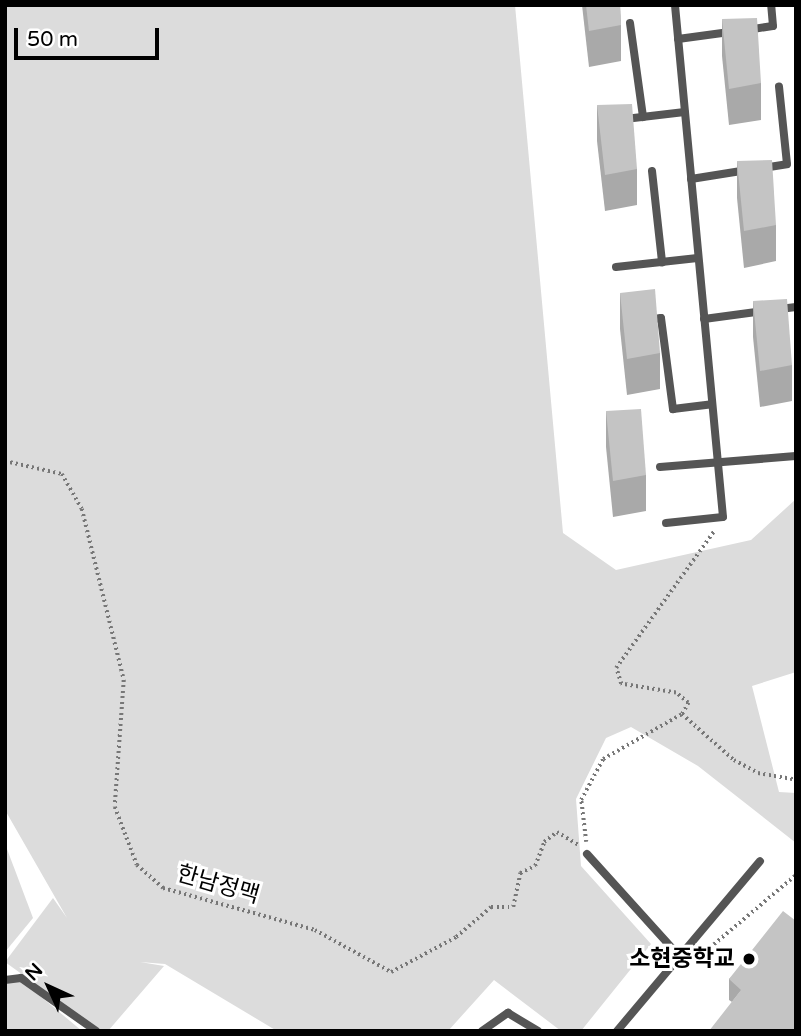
<!DOCTYPE html>
<html>
<head>
<meta charset="utf-8">
<style>
  body { margin:0 }
  #map { position:relative; width:801px; height:1036px; overflow:hidden; background:#fff; font-family:"Varela Round","Noto Sans KR",sans-serif }
  div>[style] { position:absolute }
  [style*='--x'] { left:calc(var(--x)*1px); top:calc(var(--y)*1px); width:calc(var(--w)*1px); rotate:calc(var(--a)*1deg) }
  .green>* { inset:0; background:#dcdcdc }
  .path>* { height:3.5px; margin-top:-1.75px; transform-origin:0; background:repeating-linear-gradient(90deg,#777 0 2px,transparent 0 5.5px) }
  .lane>* { height:8px; margin:-4px; padding:0 4px; transform-origin:4px; border-radius:4px; background:#555 }
  .wall>* { inset:0; background:#a9a9a9 }
  .building>* { inset:0; background:#c4c4c4 }
  .dots>* { width:19px; height:19px; translate:-50% -50%; box-sizing:border-box; border:4px solid #fff; border-radius:50% }
  span { translate:-50% -50%; white-space:nowrap; text-align:center; line-height:1.15; -webkit-text-stroke:6px #fff; paint-order:stroke }
  .street-label { font-size:23px; color:#000 }
  .poi-label { font-size:23px; color:#000; font-weight:700 }
  .right { translate:-100% -50%; text-align:right }
  .frame { position:absolute; inset:0; border:7px solid #000; pointer-events:none }
  .north { position:absolute; left:14px; top:952px; width:70px; height:70px; -webkit-text-stroke:5px #fff; paint-order:stroke; rotate:315deg; font-size:19px; font-weight:700; line-height:28px; text-align:center; color:#000 }
  .north::after { content:''; display:block; margin:auto; width:24px; height:32px; background:#000; clip-path:polygon(50% 0,100% 100%,50% 72%,0 100%) }
  .scale { position:absolute; left:14px; top:28px; width:145px; height:32px; box-sizing:border-box; border:4px solid #000; border-top:0; padding-left:9px; font-size:21px; line-height:24px; white-space:nowrap; color:#000; -webkit-text-stroke:5px #fff; paint-order:stroke }
</style>
</head>
<body>
<div id="map">
  <div class="green">
    <i style="clip-path:polygon(5px 5px,515px 5px,563px 533px,616px 570px,751px 540px,796px 499px,796px 672px,752px 686px,779px 792px,796px 793px,796px 843px,698px 766px,631px 727px,606px 738px,576px 799px,581px 866px,651px 944px,581px 1031px,561px 1031px,494px 980px,448px 1031px,277px 1031px,165px 964px,140px 962px,164px 966px,108px 1031px,101px 1031px,5px 962px,53px 898px,67px 918px,5px 810px)"></i>
    <i style="clip-path:polygon(7px 849px,33px 918px,5px 952px,5px 855px)"></i>
    <i style="clip-path:polygon(21px 980px,82px 1031px,5px 1031px,5px 984px)"></i>
  </div>
  <div class="path">
    <i style="--x:5;--y:461;--w:58;--a:12.8"></i>
    <i style="--x:62;--y:474;--w:40;--a:60.3"></i>
    <i style="--x:82;--y:509;--w:176;--a:76.2"></i>
    <i style="--x:124;--y:680;--w:127;--a:94.1"></i>
    <i style="--x:115;--y:807;--w:62;--a:69.2"></i>
    <i style="--x:137;--y:865;--w:35;--a:41"></i>
    <i style="--x:163;--y:888;--w:158;--a:15.4"></i>
    <i style="--x:315;--y:930;--w:87;--a:28.9"></i>
    <i style="--x:391;--y:972;--w:74;--a:-28.3"></i>
    <i style="--x:456;--y:937;--w:46;--a:-40.6"></i>
    <i style="--x:491;--y:907;--w:22;--a:0"></i>
    <i style="--x:513;--y:907;--w:35;--a:-78"></i>
    <i style="--x:520;--y:873;--w:17;--a:-25"></i>
    <i style="--x:535;--y:866;--w:26;--a:-69"></i>
    <i style="--x:544;--y:842;--w:16;--a:-38"></i>
    <i style="--x:557;--y:832;--w:26;--a:31"></i>
    <i style="--x:682;--y:714;--w:69;--a:41.5"></i>
    <i style="--x:734;--y:760;--w:27;--a:28"></i>
    <i style="--x:758;--y:773;--w:39;--a:10"></i>
    <i style="--x:586;--y:842;--w:42;--a:-96.8"></i>
    <i style="--x:581;--y:800;--w:47;--a:-61.8"></i>
    <i style="--x:603;--y:759;--w:91;--a:-29.7"></i>
    <i style="--x:682;--y:714;--w:13;--a:-61"></i>
    <i style="--x:688;--y:703;--w:16;--a:-140"></i>
    <i style="--x:676;--y:693;--w:56;--a:-170.7"></i>
    <i style="--x:621;--y:684;--w:17;--a:-107"></i>
    <i style="--x:616;--y:668;--w:168;--a:-54.4"></i>
    <i style="--x:701;--y:955;--w:124;--a:-40.1"></i>
  </div>
  <div class="lane">
    <i style="--x:630;--y:23;--w:95;--a:82.1"></i>
    <i style="--x:747;--y:30;--w:26;--a:-9"></i>
    <i style="--x:773;--y:26;--w:21;--a:-95"></i>
    <i style="--x:678;--y:39;--w:52;--a:-7.7"></i>
    <i style="--x:625;--y:119;--w:60;--a:-6.7"></i>
    <i style="--x:763;--y:168;--w:24;--a:-9"></i>
    <i style="--x:787;--y:164;--w:78;--a:-95.9"></i>
    <i style="--x:652;--y:171;--w:92;--a:83.7"></i>
    <i style="--x:691;--y:179;--w:57;--a:-9.1"></i>
    <i style="--x:616;--y:267;--w:82;--a:-6.3"></i>
    <i style="--x:780;--y:309;--w:16;--a:-7"></i>
    <i style="--x:704;--y:319;--w:60;--a:-7.7"></i>
    <i style="--x:648;--y:320;--w:13;--a:-9"></i>
    <i style="--x:661;--y:318;--w:92;--a:82.5"></i>
    <i style="--x:673;--y:409;--w:39;--a:-7"></i>
    <i style="--x:660;--y:467;--w:136;--a:-4.6"></i>
    <i style="--x:666;--y:523;--w:57;--a:-6"></i>
    <i style="--x:723;--y:517;--w:514;--a:-95.36"></i>
    <i style="--x:587;--y:854;--w:139;--a:47.9"></i>
    <i style="--x:5;--y:980;--w:16;--a:-7"></i>
    <i style="--x:21;--y:978;--w:92;--a:35.2"></i>
    <i style="--x:482;--y:1031;--w:32;--a:-35"></i>
    <i style="--x:508;--y:1013;--w:35;--a:31"></i>
    <i style="--x:617;--y:1031;--w:222;--a:-49.9"></i>
  </div>
  <div class="wall">
    <i style="clip-path:polygon(582px 5px,620px 5px,621px 25px,621px 61px,589px 67px)"></i>
    <i style="clip-path:polygon(722px 19px,761px 83px,761px 120px,729px 125px,722px 56px)"></i>
    <i style="clip-path:polygon(597px 105px,637px 169px,637px 205px,605px 211px,597px 141px)"></i>
    <i style="clip-path:polygon(737px 161px,776px 225px,776px 261px,744px 268px,737px 198px)"></i>
    <i style="clip-path:polygon(620px 293px,660px 353px,660px 389px,627px 395px,620px 329px)"></i>
    <i style="clip-path:polygon(753px 301px,792px 365px,792px 401px,760px 407px,753px 337px)"></i>
    <i style="clip-path:polygon(606px 411px,646px 475px,646px 511px,613px 517px,606px 447px)"></i>
    <i style="clip-path:polygon(796px 921px,732px 1002px,729px 1000px,729px 979px)"></i>
  </div>
  <div class="building">
    <i style="clip-path:polygon(586px 5px,620px 5px,621px 25px,589px 31px)"></i>
    <i style="clip-path:polygon(757px 18px,761px 83px,729px 89px,722px 19px)"></i>
    <i style="clip-path:polygon(632px 104px,637px 169px,605px 175px,597px 105px)"></i>
    <i style="clip-path:polygon(772px 160px,776px 225px,744px 231px,737px 161px)"></i>
    <i style="clip-path:polygon(655px 289px,660px 353px,627px 359px,620px 293px)"></i>
    <i style="clip-path:polygon(787px 299px,792px 365px,760px 371px,753px 301px)"></i>
    <i style="clip-path:polygon(641px 409px,646px 475px,613px 481px,606px 411px)"></i>
    <i style="clip-path:polygon(783px 911px,796px 921px,796px 1031px,709px 1031px,741px 990px,729px 979px)"></i>
  </div>
  <div class="dots">
    <i style="left:749px;top:959px;background:#000"></i>
  </div>
  <div class="street-label">
    <span style="left:218px;top:885px;rotate:16deg">한남정맥</span>
  </div>
  <div class="poi-label">
    <span class="right" style="left:735px;top:959px">소현중학교</span>
  </div>
  <div class="frame"></div>
  <div class="north">N</div>
  <div class="scale">50 m</div>
</div>
</body>
</html>
